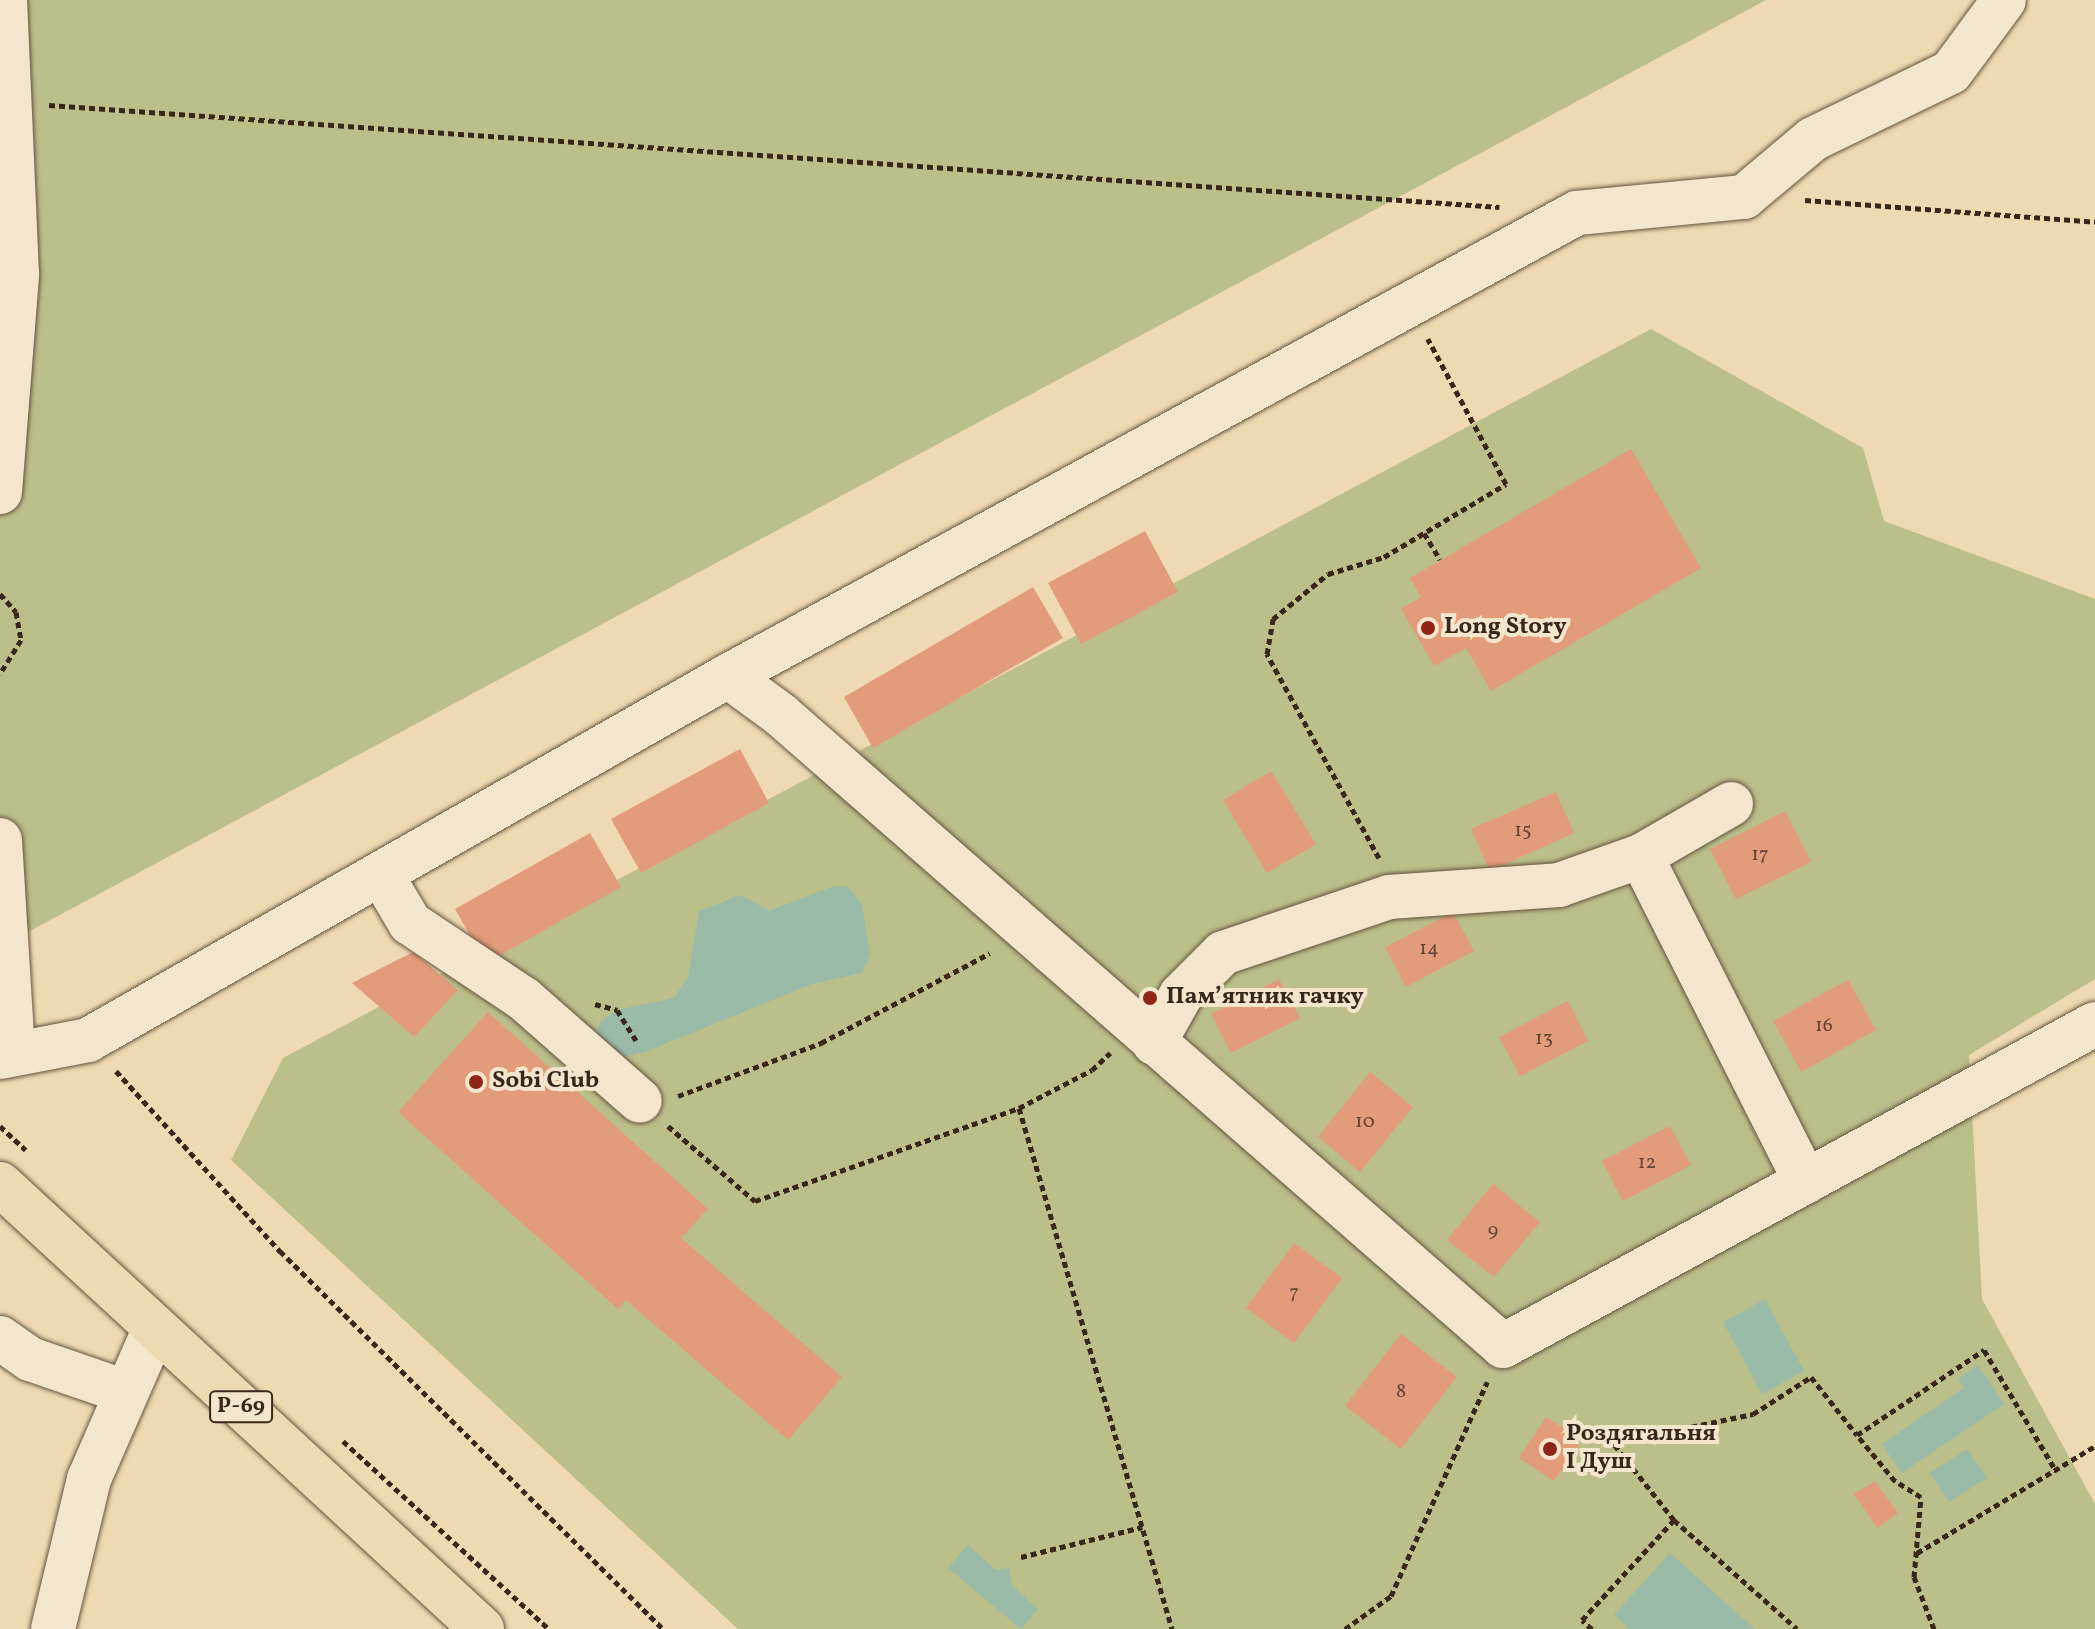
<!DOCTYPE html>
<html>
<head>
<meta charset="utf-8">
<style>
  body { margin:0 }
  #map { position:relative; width:2095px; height:1629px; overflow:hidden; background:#eed9b2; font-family:Vollkorn,serif }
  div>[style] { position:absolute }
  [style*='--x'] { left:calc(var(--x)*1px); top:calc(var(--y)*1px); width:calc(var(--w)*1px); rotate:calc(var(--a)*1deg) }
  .green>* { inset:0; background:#bbbf8a }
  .water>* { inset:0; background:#9abba8 }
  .building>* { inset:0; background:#e39c7a }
  .path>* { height:5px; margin-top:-2.5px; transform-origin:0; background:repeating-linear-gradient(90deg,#39271b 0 6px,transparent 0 10px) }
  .roads { filter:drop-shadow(0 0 2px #665441) drop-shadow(0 0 2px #665441) }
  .minor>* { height:44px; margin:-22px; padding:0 22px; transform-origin:22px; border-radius:22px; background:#f4e6cd }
  .major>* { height:44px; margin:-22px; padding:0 22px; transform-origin:22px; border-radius:22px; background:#eed9b2 }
  .dots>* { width:22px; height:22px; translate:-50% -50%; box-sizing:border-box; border:4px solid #f4e6cd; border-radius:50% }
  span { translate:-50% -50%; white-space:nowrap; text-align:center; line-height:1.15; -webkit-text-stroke:8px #f4e6cd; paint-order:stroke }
  .number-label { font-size:20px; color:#644433 }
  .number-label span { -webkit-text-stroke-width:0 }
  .shield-label span { padding:2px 6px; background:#f4e6cd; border:2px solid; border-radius:6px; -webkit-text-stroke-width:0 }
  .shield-label { font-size:22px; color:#39271b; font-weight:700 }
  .poi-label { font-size:24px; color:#39271b; font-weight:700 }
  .left { translate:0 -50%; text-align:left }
</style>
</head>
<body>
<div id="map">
  <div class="green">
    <i style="clip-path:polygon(0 0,1766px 0,0 947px)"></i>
    <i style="clip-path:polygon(1651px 329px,1863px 448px,1884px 521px,2095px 599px,2095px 979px,1969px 1055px,1982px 1299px,2095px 1504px,2095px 1629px,738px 1629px,231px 1160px,283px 1058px)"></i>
  </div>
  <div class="water">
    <i style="clip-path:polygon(834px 886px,848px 887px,862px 905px,870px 955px,862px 973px,812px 984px,645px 1052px,618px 1058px,594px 1041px,601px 1021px,617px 1010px,674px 998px,688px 977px,699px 911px,741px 895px,769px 911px)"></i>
    <i style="clip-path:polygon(1765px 1299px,1804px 1371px,1762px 1394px,1723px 1322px)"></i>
    <i style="clip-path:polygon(1978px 1365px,2004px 1404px,1902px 1473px,1882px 1444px,1964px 1388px,1958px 1379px)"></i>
    <i style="clip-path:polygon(1967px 1449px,1987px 1478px,1949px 1502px,1930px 1473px)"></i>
    <i style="clip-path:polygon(968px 1545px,996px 1570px,1009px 1568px,1012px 1585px,1038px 1609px,1021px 1629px,948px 1568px)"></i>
    <i style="clip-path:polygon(1670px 1553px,1755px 1629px,1630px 1629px,1614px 1615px)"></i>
  </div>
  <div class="building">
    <i style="clip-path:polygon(1631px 449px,1701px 568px,1491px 691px,1466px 648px,1434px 666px,1401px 609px,1421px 597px,1410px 578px)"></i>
    <i style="clip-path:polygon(1145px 531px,1178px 592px,1081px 644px,1048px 583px)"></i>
    <i style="clip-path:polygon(1033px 587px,1063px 638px,873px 748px,844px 697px)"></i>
    <i style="clip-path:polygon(740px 749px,769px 803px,641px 873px,611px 819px)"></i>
    <i style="clip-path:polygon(1271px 771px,1316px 844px,1267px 873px,1223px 800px)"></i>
    <i style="clip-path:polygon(1556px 792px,1574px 833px,1490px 871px,1471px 829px)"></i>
    <i style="clip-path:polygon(1785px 811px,1811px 862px,1736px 899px,1710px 849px)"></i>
    <i style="clip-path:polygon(590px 833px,621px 887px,486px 963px,455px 909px)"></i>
    <i style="clip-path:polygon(1453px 912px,1474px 951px,1406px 987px,1385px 947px)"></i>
    <i style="clip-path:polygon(413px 952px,458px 990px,414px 1037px,352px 983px)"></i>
    <i style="clip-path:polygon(1279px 979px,1300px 1018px,1231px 1053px,1211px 1014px)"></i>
    <i style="clip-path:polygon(1848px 980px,1876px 1030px,1801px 1072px,1773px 1021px)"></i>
    <i style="clip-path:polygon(1568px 1001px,1588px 1041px,1520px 1076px,1499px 1037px)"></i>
    <i style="clip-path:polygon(488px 1012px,708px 1209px,681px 1238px,842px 1377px,788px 1440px,626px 1300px,618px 1309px,398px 1112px)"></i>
    <i style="clip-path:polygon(1370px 1072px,1413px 1107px,1360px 1172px,1318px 1137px)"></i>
    <i style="clip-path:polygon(1670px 1126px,1691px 1165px,1623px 1201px,1602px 1161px)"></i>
    <i style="clip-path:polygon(1493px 1184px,1540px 1222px,1494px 1277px,1447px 1240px)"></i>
    <i style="clip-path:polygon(1294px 1243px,1342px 1278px,1294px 1343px,1246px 1308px)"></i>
    <i style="clip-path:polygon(1401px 1334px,1457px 1377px,1401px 1449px,1345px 1406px)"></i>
    <i style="clip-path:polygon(1546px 1417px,1582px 1440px,1554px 1481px,1519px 1458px)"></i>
    <i style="clip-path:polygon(1875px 1481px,1898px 1513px,1877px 1528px,1854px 1494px)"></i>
  </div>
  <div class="path">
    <i style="--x:49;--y:105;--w:1454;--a:4.02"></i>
    <i style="--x:1805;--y:200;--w:291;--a:4.3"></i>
    <i style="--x:1424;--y:533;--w:31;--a:59"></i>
    <i style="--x:0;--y:594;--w:24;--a:48"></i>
    <i style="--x:16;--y:612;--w:28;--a:80"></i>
    <i style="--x:21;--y:640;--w:40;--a:122"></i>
    <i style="--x:1379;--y:858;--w:233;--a:-118.8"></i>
    <i style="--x:1267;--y:654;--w:36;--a:-80"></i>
    <i style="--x:1273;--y:619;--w:71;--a:-39.3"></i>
    <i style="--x:1328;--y:574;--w:59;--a:-16.9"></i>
    <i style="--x:1384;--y:557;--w:142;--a:-30.9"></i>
    <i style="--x:1506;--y:484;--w:165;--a:-118.3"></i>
    <i style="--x:595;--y:1004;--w:23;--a:15"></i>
    <i style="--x:617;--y:1010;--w:36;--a:58"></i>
    <i style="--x:116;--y:1071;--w:244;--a:47.7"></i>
    <i style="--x:280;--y:1251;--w:538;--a:44.62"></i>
    <i style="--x:678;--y:1096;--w:153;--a:-20.3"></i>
    <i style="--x:821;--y:1043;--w:191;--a:-28"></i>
    <i style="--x:1019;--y:1108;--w:543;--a:73.63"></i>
    <i style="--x:0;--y:1126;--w:35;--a:43"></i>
    <i style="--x:668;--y:1126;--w:115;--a:40.8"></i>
    <i style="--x:755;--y:1201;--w:280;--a:-19.4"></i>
    <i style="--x:1019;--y:1108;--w:82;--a:-27.5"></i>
    <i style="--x:1092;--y:1070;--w:25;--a:-43"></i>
    <i style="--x:343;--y:1441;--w:279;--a:42.4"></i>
    <i style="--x:1674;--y:1520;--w:98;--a:-128.4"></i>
    <i style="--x:1613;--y:1443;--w:143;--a:-11.7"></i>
    <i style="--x:1753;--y:1414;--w:69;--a:-32.5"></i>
    <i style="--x:1811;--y:1377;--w:74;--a:51.6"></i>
    <i style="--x:1917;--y:1553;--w:208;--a:-31"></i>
    <i style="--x:1021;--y:1557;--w:125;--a:-13.9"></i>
    <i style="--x:1345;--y:1629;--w:57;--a:-35.7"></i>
    <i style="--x:1391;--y:1596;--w:235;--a:-65.8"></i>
    <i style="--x:1592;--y:1629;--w:13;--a:-138"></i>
    <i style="--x:1582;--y:1620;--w:136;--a:-47.4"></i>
    <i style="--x:1674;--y:1520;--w:164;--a:41.5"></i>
    <i style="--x:1934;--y:1629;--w:56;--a:-111"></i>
    <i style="--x:1914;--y:1577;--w:80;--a:-85"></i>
    <i style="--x:1921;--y:1497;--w:31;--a:-148"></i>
    <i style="--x:1895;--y:1481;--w:60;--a:-129.6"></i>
    <i style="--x:1857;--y:1435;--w:153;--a:-33.8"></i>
    <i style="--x:1984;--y:1350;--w:141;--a:59.2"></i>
  </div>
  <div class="roads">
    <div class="minor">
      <i style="--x:0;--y:492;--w:219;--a:-85.5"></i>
      <i style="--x:17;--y:274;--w:274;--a:-92.5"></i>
      <i style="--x:728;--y:676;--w:66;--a:36.3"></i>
      <i style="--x:781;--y:715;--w:959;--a:41.15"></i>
      <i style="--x:1503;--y:1346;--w:674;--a:-28.54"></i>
      <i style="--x:0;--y:840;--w:211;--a:86.5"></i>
      <i style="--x:1641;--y:856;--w:365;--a:63.2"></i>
      <i style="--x:381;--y:874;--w:57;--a:59.4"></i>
      <i style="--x:410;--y:923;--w:137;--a:33.7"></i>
      <i style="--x:524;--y:999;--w:154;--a:41.3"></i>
      <i style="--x:1154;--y:1043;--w:55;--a:-60.6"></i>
      <i style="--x:1181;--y:995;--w:59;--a:-45"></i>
      <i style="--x:1223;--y:953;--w:175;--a:-18.6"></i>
      <i style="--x:1389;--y:897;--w:170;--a:-4"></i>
      <i style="--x:1559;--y:885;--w:87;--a:-19.5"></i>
      <i style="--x:1641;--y:856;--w:104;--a:-30"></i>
      <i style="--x:0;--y:1057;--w:90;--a:-10.9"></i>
      <i style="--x:88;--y:1040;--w:736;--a:-29.63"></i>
      <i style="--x:728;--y:676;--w:967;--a:-28.61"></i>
      <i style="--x:1577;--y:213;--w:168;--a:-5.5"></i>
      <i style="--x:1744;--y:197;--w:90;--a:-40"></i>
      <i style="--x:1813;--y:139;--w:153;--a:-25.9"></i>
      <i style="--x:1951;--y:72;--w:89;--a:-53.6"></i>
      <i style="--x:0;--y:1338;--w:37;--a:35"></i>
      <i style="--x:30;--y:1359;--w:102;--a:19"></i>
      <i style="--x:53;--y:1629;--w:154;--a:-76.5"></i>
      <i style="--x:89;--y:1479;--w:165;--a:-66.4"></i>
    </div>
    <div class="major">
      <i style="--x:0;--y:1184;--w:656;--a:42.71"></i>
    </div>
  </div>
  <div class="dots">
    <i style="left:1428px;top:628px;background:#8f2418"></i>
    <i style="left:1150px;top:998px;background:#8f2418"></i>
    <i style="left:476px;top:1082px;background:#8f2418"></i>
    <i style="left:1550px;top:1449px;background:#8f2418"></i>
  </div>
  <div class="number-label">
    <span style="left:1523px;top:831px">15</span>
    <span style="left:1760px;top:855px">17</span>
    <span style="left:1429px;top:949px">14</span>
    <span style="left:1824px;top:1026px">16</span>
    <span style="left:1544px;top:1039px">13</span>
    <span style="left:1365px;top:1122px">10</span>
    <span style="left:1647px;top:1163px">12</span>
    <span style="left:1493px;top:1231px">9</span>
    <span style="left:1294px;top:1293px">7</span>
    <span style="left:1401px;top:1392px">8</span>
  </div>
  <div class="shield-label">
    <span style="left:241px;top:1407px">Р-69</span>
  </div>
  <div class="poi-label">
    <span class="left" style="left:1444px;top:628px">Long Story</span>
    <span class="left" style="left:1166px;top:998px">Памʼятник гачку</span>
    <span class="left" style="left:492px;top:1082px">Sobi Club</span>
    <span class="left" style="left:1566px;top:1449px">Роздягальня<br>І Душ</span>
  </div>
</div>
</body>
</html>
